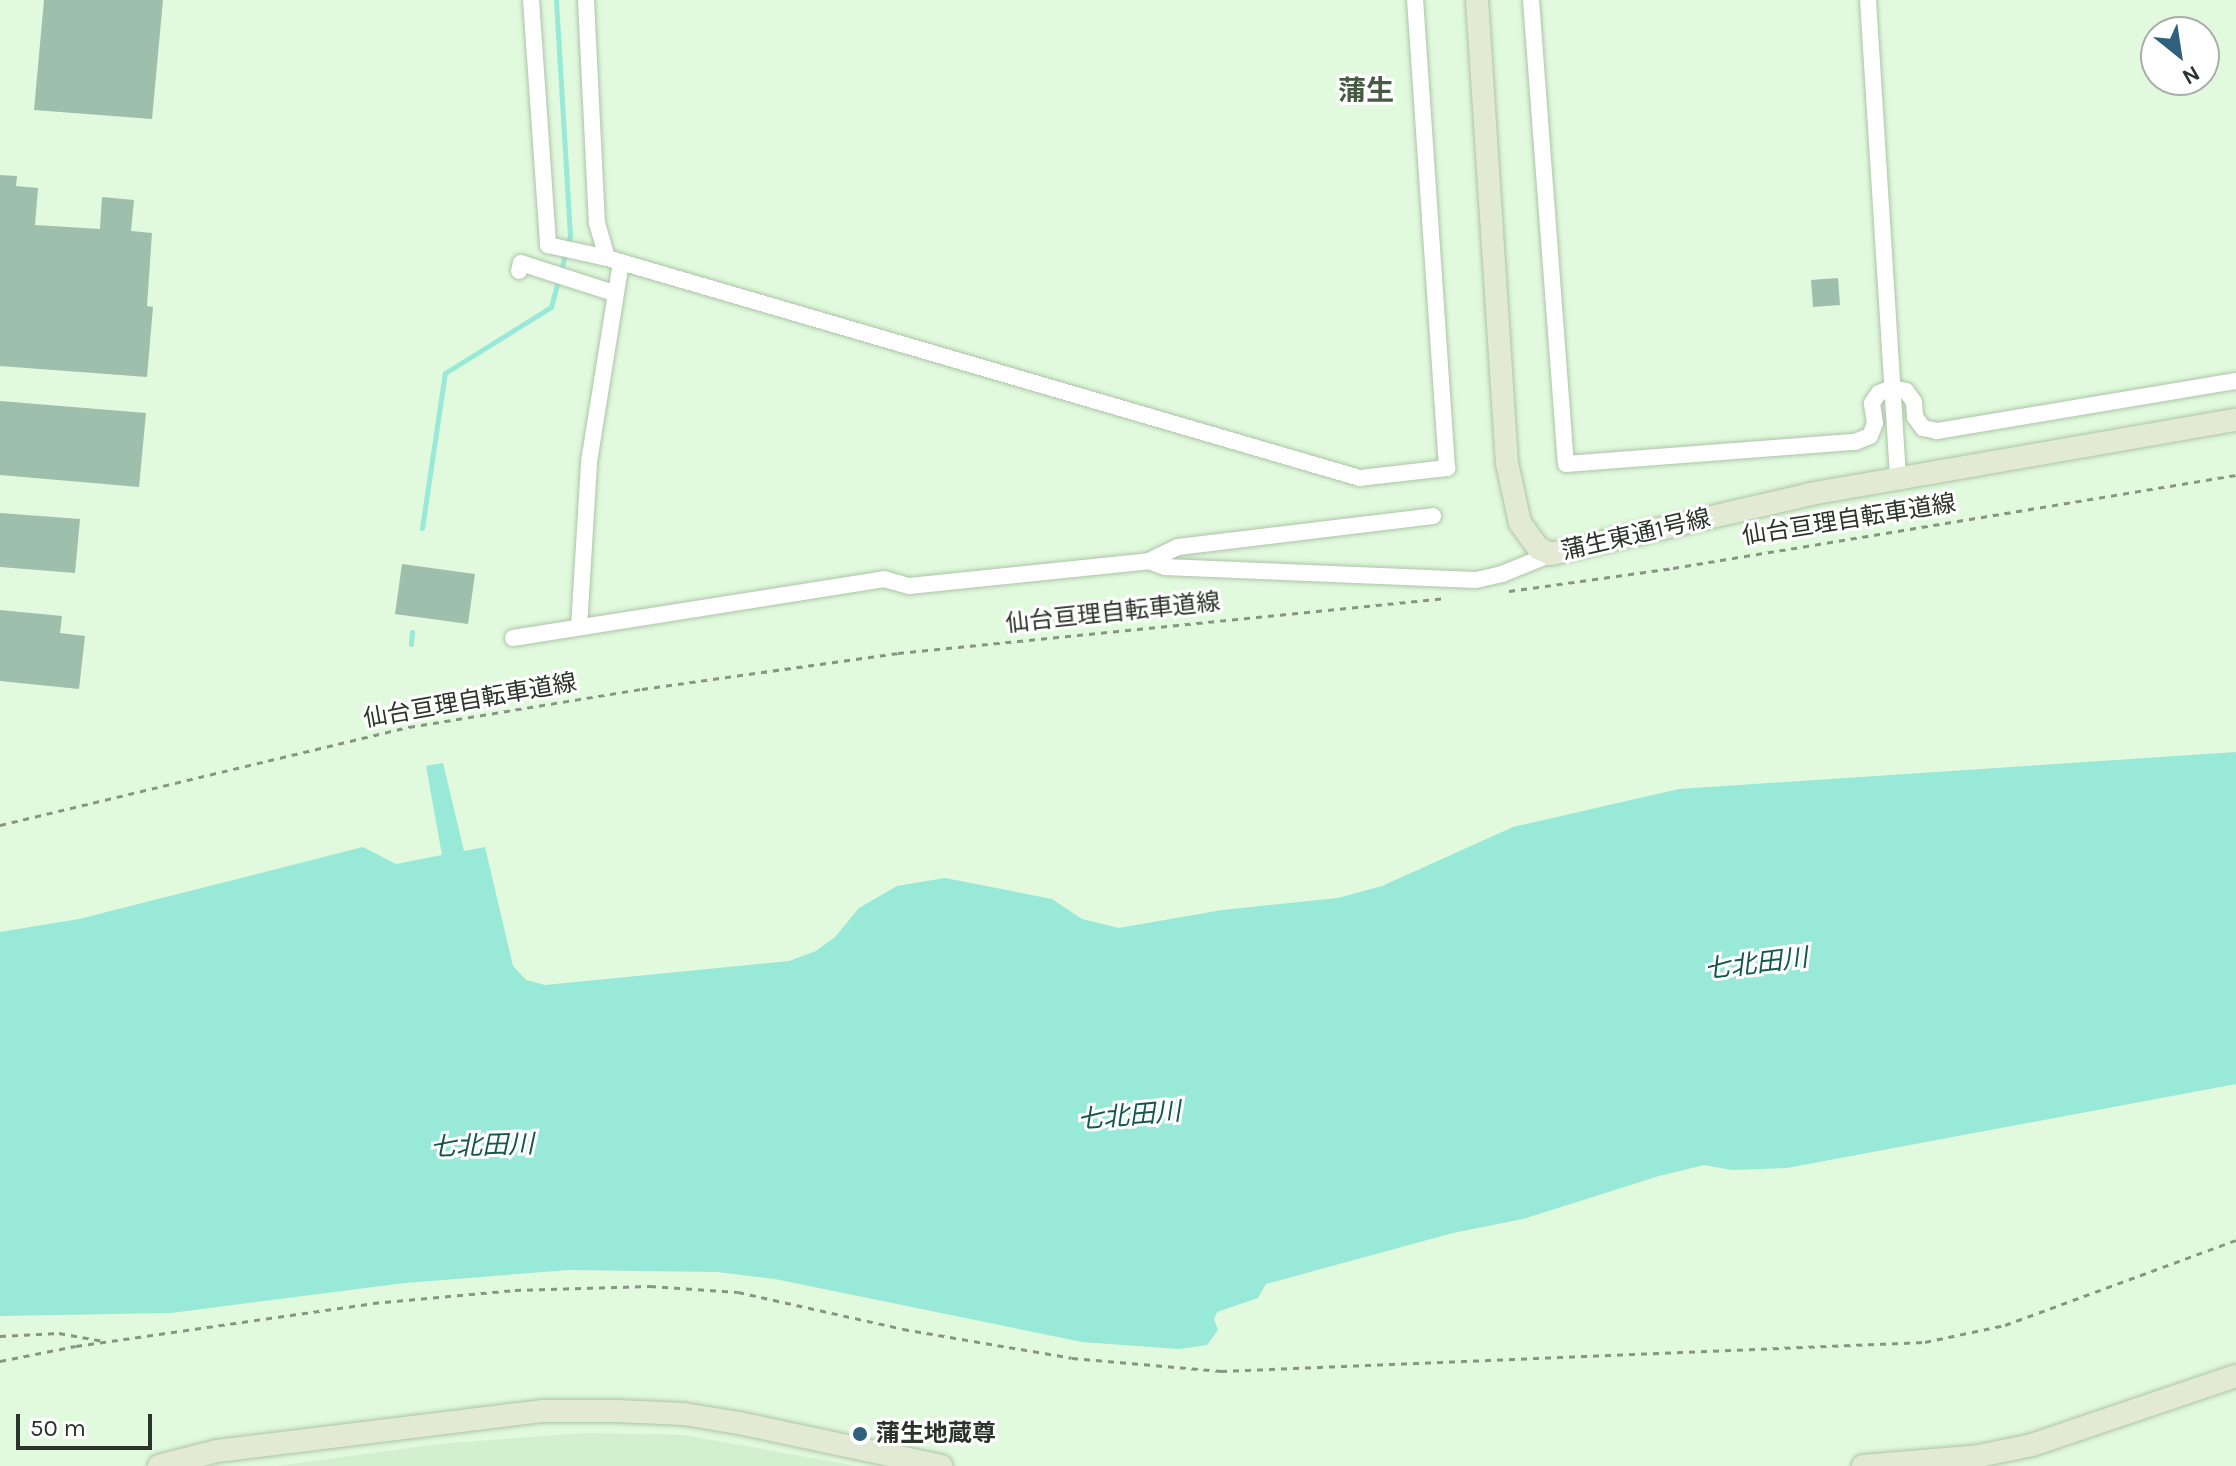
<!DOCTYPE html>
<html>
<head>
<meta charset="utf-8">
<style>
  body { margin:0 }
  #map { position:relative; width:2236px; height:1466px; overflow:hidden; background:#e1f9dd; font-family:Karla,"Noto Sans JP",sans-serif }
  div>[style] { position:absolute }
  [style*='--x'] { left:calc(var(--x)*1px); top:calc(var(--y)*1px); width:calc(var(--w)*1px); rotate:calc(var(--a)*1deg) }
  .built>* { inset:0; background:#d3f0ce }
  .water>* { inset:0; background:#98e9d7 }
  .stream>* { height:5px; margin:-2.5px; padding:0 2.5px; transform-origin:2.5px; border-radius:2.5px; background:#98e9d7 }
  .building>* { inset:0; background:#9ebfac }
  .path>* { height:3px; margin-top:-1.5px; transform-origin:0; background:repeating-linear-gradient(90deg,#869683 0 6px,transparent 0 12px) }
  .roads { filter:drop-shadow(0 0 2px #adc4a9) drop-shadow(0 0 2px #adc4a9) }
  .street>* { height:16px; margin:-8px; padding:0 8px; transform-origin:8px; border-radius:8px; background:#fff }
  .secondary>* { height:22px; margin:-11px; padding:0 11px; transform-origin:11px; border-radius:11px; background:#e3ead3 }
  .dots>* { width:22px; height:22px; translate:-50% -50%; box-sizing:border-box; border:4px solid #fff; border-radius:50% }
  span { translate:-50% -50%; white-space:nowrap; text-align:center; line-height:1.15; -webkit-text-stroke:6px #fff; paint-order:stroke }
  .street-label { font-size:24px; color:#2b342a }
  .poi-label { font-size:24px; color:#2b342a; font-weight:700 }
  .left { translate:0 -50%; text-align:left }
  .water-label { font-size:26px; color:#14584d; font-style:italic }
  .quarter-label { font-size:28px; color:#475b44; font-weight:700 }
  .north { position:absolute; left:2140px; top:16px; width:80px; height:80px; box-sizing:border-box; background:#fff; border:2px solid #aaaeaa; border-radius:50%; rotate:150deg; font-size:22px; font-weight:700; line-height:32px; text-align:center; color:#2b342a }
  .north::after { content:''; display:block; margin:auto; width:28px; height:36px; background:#2f617e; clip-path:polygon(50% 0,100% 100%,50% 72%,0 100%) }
  .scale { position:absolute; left:16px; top:1414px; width:136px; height:36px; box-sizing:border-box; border:4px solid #2b342a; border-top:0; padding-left:10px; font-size:24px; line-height:28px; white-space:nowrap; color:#2b342a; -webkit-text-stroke:6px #fff; paint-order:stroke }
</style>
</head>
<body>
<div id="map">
  <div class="built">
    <i style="clip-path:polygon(584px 1433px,684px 1435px,857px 1466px,276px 1466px,439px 1444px)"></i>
  </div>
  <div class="water">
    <i style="clip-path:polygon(2236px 752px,2236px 1084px,1787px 1168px,1732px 1170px,1704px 1165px,1659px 1176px,1523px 1219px,1453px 1233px,1266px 1284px,1258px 1298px,1217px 1312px,1214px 1319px,1218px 1330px,1207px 1345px,1179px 1349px,1082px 1342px,775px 1279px,717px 1272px,569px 1270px,405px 1283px,171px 1313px,0 1316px,0 932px,79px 919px,363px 847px,396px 864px,442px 855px,426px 766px,443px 763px,464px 851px,485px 847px,513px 966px,526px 980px,545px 985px,789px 961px,816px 951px,835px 937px,859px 908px,897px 886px,945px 878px,1052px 899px,1082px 919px,1119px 928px,1222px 910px,1338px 898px,1382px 886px,1513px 827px,1679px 789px)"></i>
  </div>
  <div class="stream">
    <i style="--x:422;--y:528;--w:157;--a:-81.6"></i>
    <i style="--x:445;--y:373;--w:125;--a:-31.9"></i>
    <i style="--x:551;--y:307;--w:73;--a:-75"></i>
    <i style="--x:570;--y:236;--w:236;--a:-93.4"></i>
    <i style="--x:411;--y:644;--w:12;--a:-85"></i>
  </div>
  <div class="building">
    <i style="clip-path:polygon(44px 0,163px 0,152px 119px,34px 110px)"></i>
    <i style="clip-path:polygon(0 175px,17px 176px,16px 186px,38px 188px,35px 225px,100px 229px,102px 197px,134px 200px,131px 231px,152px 233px,147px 306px,153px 307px,147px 377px,0 366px)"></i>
    <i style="clip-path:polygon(1838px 278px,1840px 305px,1813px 307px,1811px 280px)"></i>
    <i style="clip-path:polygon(0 401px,146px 413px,139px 487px,0 475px)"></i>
    <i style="clip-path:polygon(0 513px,80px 519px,75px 573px,0 567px)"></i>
    <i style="clip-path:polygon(402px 564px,475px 574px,468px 624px,395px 614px)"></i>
    <i style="clip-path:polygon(0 610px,62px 616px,60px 633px,85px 636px,79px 689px,0 681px)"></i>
  </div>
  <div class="path">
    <i style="--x:1509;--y:591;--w:166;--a:-8"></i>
    <i style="--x:1673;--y:568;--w:571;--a:-9.38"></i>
    <i style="--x:0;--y:825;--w:421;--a:-13.5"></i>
    <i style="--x:409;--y:727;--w:236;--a:-9.3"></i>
    <i style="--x:642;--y:689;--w:259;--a:-8"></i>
    <i style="--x:898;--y:653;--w:551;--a:-5.73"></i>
    <i style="--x:0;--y:1336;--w:59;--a:-2.9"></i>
    <i style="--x:59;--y:1333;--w:45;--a:10.3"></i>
    <i style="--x:0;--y:1361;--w:77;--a:-11.2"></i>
    <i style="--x:76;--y:1346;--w:300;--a:-8.2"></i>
    <i style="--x:373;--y:1303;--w:143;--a:-5.2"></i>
    <i style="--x:515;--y:1290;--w:135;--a:-1.7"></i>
    <i style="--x:650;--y:1286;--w:88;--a:3.9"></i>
    <i style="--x:738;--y:1292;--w:169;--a:12.6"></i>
    <i style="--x:903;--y:1329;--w:171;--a:9.7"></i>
    <i style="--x:1072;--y:1358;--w:150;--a:5"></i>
    <i style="--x:1221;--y:1371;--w:705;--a:-2.36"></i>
    <i style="--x:1925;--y:1342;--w:82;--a:-12"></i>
    <i style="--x:2005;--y:1325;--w:246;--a:-20.2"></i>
  </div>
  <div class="roads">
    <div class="street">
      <i style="--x:531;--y:0;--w:246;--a:86"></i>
      <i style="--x:548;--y:245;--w:60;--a:12.4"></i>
      <i style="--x:586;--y:0;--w:223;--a:87.2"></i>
      <i style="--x:597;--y:223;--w:36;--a:74"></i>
      <i style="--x:607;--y:258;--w:784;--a:16.29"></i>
      <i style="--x:1360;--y:478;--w:88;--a:-6.6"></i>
      <i style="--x:1447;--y:468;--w:469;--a:-93.9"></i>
      <i style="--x:1531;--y:0;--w:465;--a:85.7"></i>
      <i style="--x:1566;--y:464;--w:290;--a:-4.4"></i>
      <i style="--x:1855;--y:442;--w:16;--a:-22"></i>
      <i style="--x:1870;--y:436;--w:14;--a:-69"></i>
      <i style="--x:1875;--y:423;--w:20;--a:-99"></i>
      <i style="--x:1872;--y:403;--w:12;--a:-55"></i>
      <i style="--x:1879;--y:393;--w:14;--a:-21"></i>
      <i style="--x:1892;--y:388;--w:14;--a:12"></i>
      <i style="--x:1906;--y:391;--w:14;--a:54"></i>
      <i style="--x:1914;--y:402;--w:15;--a:86"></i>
      <i style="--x:1915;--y:417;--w:14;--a:54"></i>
      <i style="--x:1923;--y:428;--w:14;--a:12"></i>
      <i style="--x:1937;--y:431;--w:303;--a:-9.5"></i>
      <i style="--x:1868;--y:0;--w:481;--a:86.4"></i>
      <i style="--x:519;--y:271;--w:8;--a:-76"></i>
      <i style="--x:521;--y:263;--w:98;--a:17.9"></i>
      <i style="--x:1149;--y:561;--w:17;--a:21"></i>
      <i style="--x:1165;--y:567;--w:311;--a:2.4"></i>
      <i style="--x:1476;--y:580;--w:27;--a:-13"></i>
      <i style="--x:1502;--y:574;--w:53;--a:-22.2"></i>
      <i style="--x:579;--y:627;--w:165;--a:-86.5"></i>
      <i style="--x:589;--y:462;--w:202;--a:-80.9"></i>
      <i style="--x:513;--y:638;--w:376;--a:-9"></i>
      <i style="--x:884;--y:579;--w:26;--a:16"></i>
      <i style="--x:909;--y:586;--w:241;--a:-5.9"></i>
      <i style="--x:1149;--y:561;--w:32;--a:-26"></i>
      <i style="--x:1178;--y:547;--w:257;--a:-6.9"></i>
    </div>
    <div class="secondary">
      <i style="--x:1477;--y:0;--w:464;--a:86.3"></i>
      <i style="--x:1507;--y:463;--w:61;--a:77.8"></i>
      <i style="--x:1520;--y:523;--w:31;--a:54"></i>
      <i style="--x:1538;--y:548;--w:14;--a:25"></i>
      <i style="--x:1551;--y:554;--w:266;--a:-13"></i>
      <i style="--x:1810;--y:494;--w:432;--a:-9.9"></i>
      <i style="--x:159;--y:1466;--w:60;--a:-14.5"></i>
      <i style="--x:217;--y:1451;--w:329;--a:-7"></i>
      <i style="--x:544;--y:1411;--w:72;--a:0"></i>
      <i style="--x:616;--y:1411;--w:68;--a:2.5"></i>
      <i style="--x:684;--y:1414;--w:56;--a:9.3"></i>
      <i style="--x:739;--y:1423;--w:207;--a:12"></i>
      <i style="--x:1863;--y:1466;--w:116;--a:-4.9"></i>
      <i style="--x:1979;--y:1456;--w:54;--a:-11.7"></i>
      <i style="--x:2032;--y:1445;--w:215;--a:-18.7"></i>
    </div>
  </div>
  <div class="dots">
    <i style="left:860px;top:1434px;background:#2f617e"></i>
  </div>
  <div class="street-label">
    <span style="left:1849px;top:520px;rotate:-9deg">仙台亘理自転車道線</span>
    <span style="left:1636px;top:535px;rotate:-13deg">蒲生東通1号線</span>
    <span style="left:1113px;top:613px;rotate:-6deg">仙台亘理自転車道線</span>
    <span style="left:470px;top:701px;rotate:-10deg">仙台亘理自転車道線</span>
  </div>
  <div class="poi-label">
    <span class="left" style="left:876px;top:1434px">蒲生地蔵尊</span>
  </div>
  <div class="water-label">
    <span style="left:1756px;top:964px;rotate:-7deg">七北田川</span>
    <span style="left:1129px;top:1116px;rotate:-5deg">七北田川</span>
    <span style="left:482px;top:1146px;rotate:-2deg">七北田川</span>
  </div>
  <div class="quarter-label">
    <span style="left:1366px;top:91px">蒲生</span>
  </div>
  <div class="north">N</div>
  <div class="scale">50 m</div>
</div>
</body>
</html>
